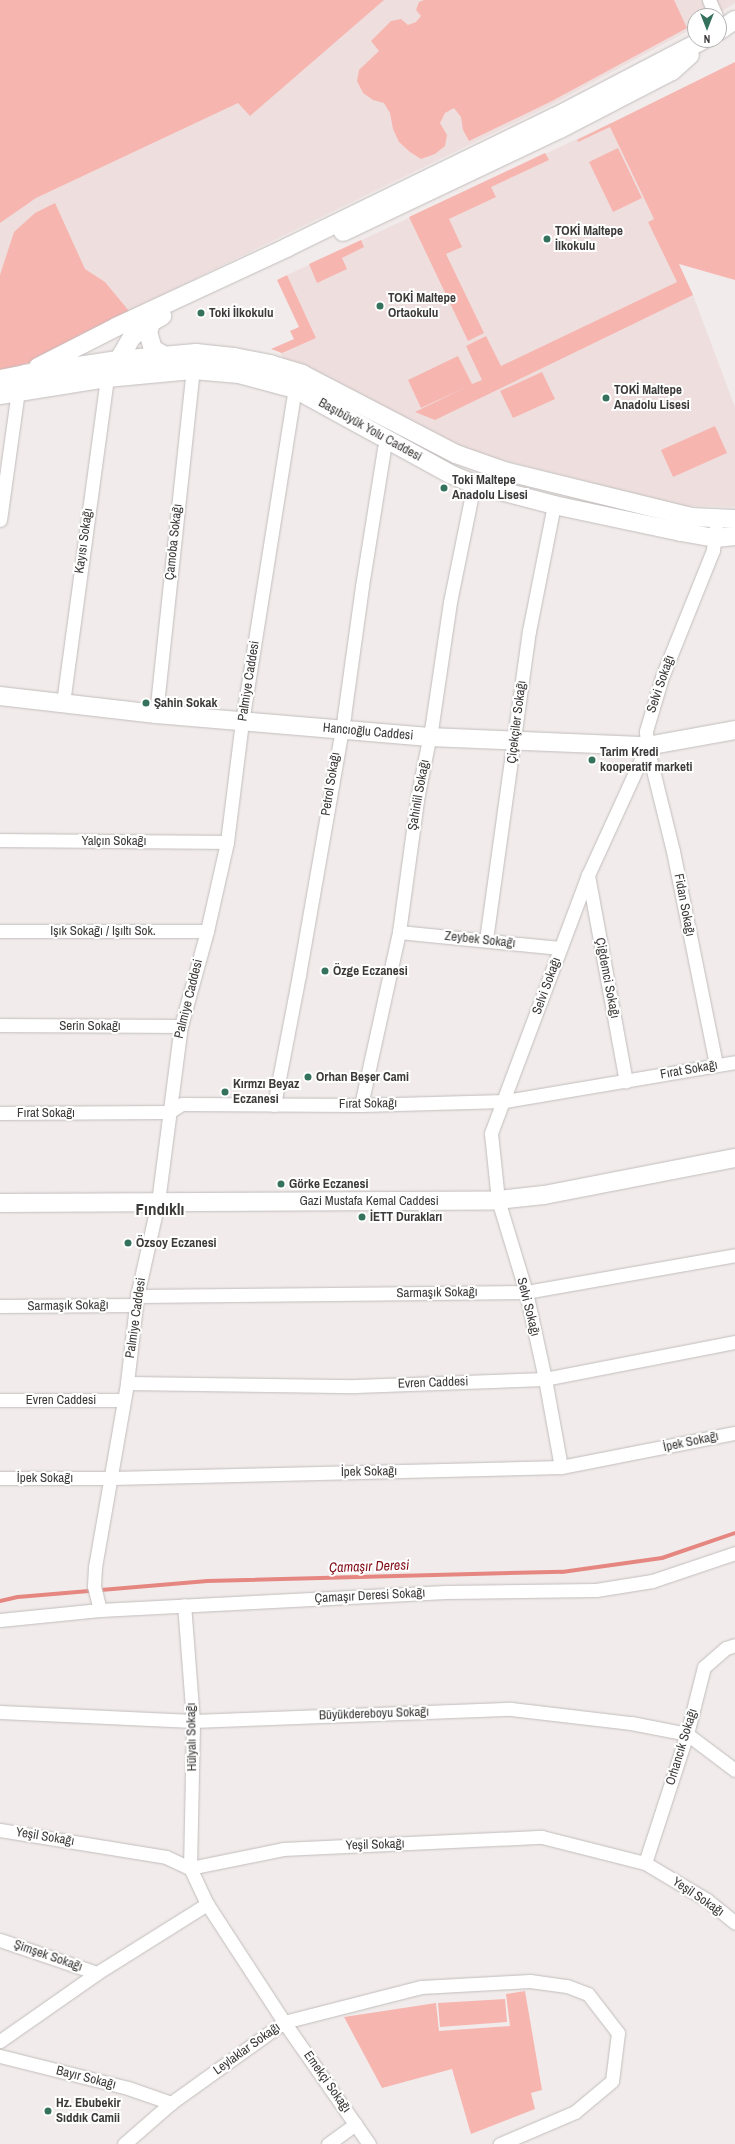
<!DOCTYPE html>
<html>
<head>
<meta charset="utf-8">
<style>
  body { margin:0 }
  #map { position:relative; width:735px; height:2144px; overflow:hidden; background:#f1eceb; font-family:"Archivo Narrow",sans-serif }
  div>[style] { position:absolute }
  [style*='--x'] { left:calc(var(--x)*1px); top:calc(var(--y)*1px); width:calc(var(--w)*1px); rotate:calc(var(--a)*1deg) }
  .built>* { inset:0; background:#eedfde }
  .green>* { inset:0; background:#f7b5b0 }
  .stream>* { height:4px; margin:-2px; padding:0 2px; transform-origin:2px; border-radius:2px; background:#e58780 }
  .roads { filter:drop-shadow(0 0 1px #c2bdbc) drop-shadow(0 0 1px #c2bdbc) }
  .street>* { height:13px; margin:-6.5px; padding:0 6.5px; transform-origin:6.5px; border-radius:6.5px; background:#fff }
  .secondary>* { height:18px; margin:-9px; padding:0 9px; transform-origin:9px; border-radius:9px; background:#fff }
  .dots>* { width:11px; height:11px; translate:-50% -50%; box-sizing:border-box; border:2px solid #fff; border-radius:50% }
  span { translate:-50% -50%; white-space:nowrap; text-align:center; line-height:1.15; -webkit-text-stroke:4px #fff; paint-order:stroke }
  .poi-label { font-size:13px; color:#3d3b3a; font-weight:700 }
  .left { translate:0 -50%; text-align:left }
  .street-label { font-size:13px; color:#3d3b3a }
  .water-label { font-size:14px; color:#831019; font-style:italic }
  .district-label { font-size:17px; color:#3d3b3a; font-weight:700 }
  .north { position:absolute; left:687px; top:8px; width:40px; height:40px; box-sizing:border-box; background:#fff; border:1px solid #b1b1b0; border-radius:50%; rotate:180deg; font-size:11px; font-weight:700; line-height:16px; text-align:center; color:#3d3b3a }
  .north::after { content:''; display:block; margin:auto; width:14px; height:18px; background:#34725d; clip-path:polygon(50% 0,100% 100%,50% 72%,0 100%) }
</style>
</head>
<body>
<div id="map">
  <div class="built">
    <i style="clip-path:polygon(0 0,735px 0,735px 3px,714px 16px,695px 16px,695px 27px,551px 105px,84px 333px,32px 362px,0 371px)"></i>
    <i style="clip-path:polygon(611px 123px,693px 295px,735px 407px,735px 507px,683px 506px,476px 453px,413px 426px,285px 362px,280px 352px,316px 338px,287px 275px)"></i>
  </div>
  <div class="green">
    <i style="clip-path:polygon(0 0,384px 0,250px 116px,238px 103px,36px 198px,0 223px)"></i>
    <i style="clip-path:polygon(424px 0,674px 0,687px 28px,550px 102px,469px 141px,463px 130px,461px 117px,454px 108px,445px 113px,440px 123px,447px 135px,445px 146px,435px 154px,421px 159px,410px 152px,399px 142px,393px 129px,390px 113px,384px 103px,373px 100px,363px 93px,357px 81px,359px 70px,379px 51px,371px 41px,391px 21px,401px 19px,408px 25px,416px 22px,421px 16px,416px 10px,419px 2px)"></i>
    <i style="clip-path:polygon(735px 62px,735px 280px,679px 264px,693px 295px,435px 420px,415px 412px,468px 386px,421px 408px,408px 380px,458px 356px,472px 384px,482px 380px,466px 346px,486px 336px,501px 366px,677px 282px,648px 222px,654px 219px,610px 127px,578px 142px,577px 140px)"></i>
    <i style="clip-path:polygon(618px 148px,642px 198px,613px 212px,589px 162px)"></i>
    <i style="clip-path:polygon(545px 153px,549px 160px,491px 187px,496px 197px,449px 219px,462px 247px,446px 254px,484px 333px,468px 341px,409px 217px)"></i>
    <i style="clip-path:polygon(55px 203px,85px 269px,105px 282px,129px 311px,84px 333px,32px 362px,0 371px,0 275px,14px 232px,35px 213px)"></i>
    <i style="clip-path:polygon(361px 240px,364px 247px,342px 258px,347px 269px,317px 283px,309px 264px)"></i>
    <i style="clip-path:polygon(287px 275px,316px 338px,282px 353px,271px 349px,294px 339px,290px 331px,299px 327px,277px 280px)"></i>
    <i style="clip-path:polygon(542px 372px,555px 399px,513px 418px,500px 391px)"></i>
    <i style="clip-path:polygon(715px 426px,727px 453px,673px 477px,661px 450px)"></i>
    <i style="clip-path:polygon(525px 1991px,542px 2090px,531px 2093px,535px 2109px,471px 2134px,452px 2069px,382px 2088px,344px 2017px,436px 2003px,439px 2031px,510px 2026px,506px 1994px)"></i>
    <i style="clip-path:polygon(505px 1999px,507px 2022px,440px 2027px,438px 2003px)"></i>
  </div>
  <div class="stream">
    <i style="--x:0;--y:1601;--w:18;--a:-13"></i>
    <i style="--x:18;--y:1597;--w:190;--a:-4.8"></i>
    <i style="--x:207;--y:1581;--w:355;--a:-1.5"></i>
    <i style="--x:562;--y:1572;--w:101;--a:-8"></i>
    <i style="--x:662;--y:1558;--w:77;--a:-18.9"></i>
  </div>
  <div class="roads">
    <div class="street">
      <i style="--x:709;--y:0;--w:17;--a:66"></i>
      <i style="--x:0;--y:520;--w:130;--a:-82.1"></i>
      <i style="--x:63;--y:703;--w:328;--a:-82.3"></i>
      <i style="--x:156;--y:714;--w:346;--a:-83.9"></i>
      <i style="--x:647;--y:746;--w:108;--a:76.1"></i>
      <i style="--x:673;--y:851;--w:218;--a:78.6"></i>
      <i style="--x:0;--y:840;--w:227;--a:0.5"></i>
      <i style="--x:588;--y:875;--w:210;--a:79.6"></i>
      <i style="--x:0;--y:931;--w:207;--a:0"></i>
      <i style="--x:399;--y:932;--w:162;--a:5.7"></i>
      <i style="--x:486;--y:940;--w:312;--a:-82.1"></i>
      <i style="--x:529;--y:631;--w:128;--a:-78.8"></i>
      <i style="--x:0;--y:1025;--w:181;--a:0.3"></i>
      <i style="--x:274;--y:1105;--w:132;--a:-79.1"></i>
      <i style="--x:299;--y:975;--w:263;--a:-80.1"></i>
      <i style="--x:344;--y:716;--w:131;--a:-82.1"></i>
      <i style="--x:362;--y:586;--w:139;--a:-80.9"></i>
      <i style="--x:384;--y:449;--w:9;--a:-72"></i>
      <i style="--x:361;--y:1105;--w:177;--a:-77.6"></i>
      <i style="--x:399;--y:932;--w:139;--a:-82.2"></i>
      <i style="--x:418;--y:794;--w:71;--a:-78.7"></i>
      <i style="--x:432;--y:724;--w:123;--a:-81.6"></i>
      <i style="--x:450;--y:602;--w:120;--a:-78.5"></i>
      <i style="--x:0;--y:1113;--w:169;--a:-0.3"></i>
      <i style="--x:169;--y:1112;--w:15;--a:-32"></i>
      <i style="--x:182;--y:1104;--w:179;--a:0.3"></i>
      <i style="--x:361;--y:1105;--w:144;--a:-1.6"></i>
      <i style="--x:505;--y:1101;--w:233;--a:-9.6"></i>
      <i style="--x:137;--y:1296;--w:389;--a:-0.6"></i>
      <i style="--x:526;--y:1292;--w:212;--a:-10"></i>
      <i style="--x:0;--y:1306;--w:136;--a:-0.4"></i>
      <i style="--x:127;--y:1383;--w:229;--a:0.8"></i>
      <i style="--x:356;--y:1386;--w:189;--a:-2.1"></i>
      <i style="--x:545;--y:1379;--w:194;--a:-11"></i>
      <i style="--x:0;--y:1400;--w:123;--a:0"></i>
      <i style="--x:561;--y:1467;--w:89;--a:-100.3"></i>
      <i style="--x:545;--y:1379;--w:89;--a:-102.3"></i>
      <i style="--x:526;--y:1292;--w:96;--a:-106.9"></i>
      <i style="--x:498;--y:1200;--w:67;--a:-96"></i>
      <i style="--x:491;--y:1133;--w:276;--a:-69.4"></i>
      <i style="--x:588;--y:875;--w:142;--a:-65.4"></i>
      <i style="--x:647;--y:746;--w:15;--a:-94"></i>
      <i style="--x:646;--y:731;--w:56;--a:-73.5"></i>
      <i style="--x:662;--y:677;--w:137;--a:-68.1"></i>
      <i style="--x:713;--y:550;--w:31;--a:-83"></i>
      <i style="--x:0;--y:1478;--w:112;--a:0"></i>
      <i style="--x:112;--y:1478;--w:449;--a:-1.4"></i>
      <i style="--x:561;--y:1467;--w:177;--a:-11.1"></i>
      <i style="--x:100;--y:1610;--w:25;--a:-104"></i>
      <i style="--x:94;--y:1586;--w:19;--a:-87"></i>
      <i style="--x:95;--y:1567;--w:187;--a:-80.1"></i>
      <i style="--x:127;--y:1383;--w:88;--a:-83.4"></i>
      <i style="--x:137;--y:1296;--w:96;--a:-77.4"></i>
      <i style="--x:158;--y:1202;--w:177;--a:-82.6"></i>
      <i style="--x:181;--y:1026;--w:98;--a:-74.7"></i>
      <i style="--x:207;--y:931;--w:91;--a:-77.3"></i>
      <i style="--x:227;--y:842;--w:121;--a:-82.9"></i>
      <i style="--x:242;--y:722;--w:337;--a:-81"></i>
      <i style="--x:0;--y:1620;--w:100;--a:-5.7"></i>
      <i style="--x:100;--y:1610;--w:346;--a:-3"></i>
      <i style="--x:446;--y:1592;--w:150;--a:-0.8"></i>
      <i style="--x:596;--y:1590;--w:57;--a:-9.1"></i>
      <i style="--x:652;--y:1581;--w:88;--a:-18.6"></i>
      <i style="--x:0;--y:1712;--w:193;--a:2.7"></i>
      <i style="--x:193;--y:1721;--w:318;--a:-2.2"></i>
      <i style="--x:511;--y:1709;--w:121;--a:6.7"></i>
      <i style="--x:631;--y:1723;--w:57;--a:11.1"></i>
      <i style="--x:687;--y:1734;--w:60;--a:36.9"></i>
      <i style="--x:0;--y:1830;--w:168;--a:9.2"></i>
      <i style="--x:166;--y:1857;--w:26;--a:25"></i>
      <i style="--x:190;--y:1868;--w:95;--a:-11.5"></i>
      <i style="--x:283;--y:1849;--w:259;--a:-2.7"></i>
      <i style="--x:542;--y:1837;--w:106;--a:14.2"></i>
      <i style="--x:645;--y:1863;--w:72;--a:30.8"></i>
      <i style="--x:707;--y:1900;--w:36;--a:39"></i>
      <i style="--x:645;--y:1863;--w:136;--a:-72"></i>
      <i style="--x:687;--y:1734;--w:69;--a:-75.8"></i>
      <i style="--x:704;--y:1667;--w:29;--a:-41"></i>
      <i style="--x:726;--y:1648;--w:9;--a:-18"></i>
      <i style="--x:0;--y:1940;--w:102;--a:18.8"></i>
      <i style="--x:0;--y:2041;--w:118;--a:-35"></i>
      <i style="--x:97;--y:1973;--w:130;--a:-32.1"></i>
      <i style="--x:0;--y:2056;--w:132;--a:14"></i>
      <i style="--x:128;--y:2088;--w:46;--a:19.2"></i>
      <i style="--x:124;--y:2144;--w:62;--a:-41.1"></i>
      <i style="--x:171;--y:2103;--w:139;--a:-35.6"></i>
      <i style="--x:284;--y:2022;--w:141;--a:-123.1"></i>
      <i style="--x:207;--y:1904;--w:40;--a:-115"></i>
      <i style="--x:190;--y:1868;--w:147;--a:-88.8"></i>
      <i style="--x:193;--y:1721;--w:116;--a:-94.4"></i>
      <i style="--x:328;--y:2144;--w:34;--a:-36"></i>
      <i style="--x:369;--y:2144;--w:149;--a:-124.9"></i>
      <i style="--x:284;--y:2022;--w:141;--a:-14.3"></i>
      <i style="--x:421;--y:1987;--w:109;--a:-3.2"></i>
      <i style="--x:530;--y:1981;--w:37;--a:8"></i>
      <i style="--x:567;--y:1986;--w:22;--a:21"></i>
      <i style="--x:588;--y:1994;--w:49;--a:52.4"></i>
      <i style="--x:618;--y:2033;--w:48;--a:97.1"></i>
      <i style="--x:612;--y:2081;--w:48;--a:140"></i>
      <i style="--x:575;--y:2112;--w:82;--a:156.9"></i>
    </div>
    <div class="secondary">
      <i style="--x:719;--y:31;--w:19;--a:-35"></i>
      <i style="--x:343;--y:232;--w:240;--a:-25.4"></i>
      <i style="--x:560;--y:129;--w:126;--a:-27.4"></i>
      <i style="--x:672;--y:71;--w:24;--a:-42"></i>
      <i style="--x:151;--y:323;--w:9;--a:108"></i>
      <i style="--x:148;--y:332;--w:18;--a:74"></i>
      <i style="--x:153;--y:349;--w:14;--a:30"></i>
      <i style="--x:38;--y:367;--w:88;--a:-27.1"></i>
      <i style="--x:116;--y:327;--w:190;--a:-24.9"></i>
      <i style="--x:288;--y:247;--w:297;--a:-26"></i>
      <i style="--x:555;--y:117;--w:167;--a:-27.5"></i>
      <i style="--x:114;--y:368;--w:36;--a:-60"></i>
      <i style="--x:132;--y:337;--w:17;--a:-40"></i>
      <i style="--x:145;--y:326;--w:20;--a:-30"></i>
      <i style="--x:0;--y:379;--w:25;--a:-11"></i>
      <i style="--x:25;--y:374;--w:94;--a:-8.6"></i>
      <i style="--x:118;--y:360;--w:78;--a:-5.1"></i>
      <i style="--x:196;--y:353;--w:38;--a:6"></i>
      <i style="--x:234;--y:357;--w:37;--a:11"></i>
      <i style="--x:270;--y:364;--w:34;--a:17"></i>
      <i style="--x:302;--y:374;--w:174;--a:27.5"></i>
      <i style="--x:456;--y:454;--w:51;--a:19.5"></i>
      <i style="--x:504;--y:471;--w:193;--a:13.8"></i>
      <i style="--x:691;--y:517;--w:44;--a:2.6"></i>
      <i style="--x:0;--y:395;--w:108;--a:-9"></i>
      <i style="--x:107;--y:378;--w:86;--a:-5.3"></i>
      <i style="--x:193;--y:370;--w:46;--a:5"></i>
      <i style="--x:239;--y:374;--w:58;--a:15"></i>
      <i style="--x:295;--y:389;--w:177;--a:28.7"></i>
      <i style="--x:450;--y:474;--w:26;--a:23"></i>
      <i style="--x:474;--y:484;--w:83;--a:14.7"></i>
      <i style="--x:554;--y:505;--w:130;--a:12"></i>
      <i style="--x:681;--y:532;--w:36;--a:10"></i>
      <i style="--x:716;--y:538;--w:19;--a:-6"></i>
      <i style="--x:0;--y:696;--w:157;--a:6.6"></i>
      <i style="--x:156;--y:714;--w:274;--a:4.8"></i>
      <i style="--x:429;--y:737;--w:218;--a:2.4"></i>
      <i style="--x:647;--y:746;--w:89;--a:-10.3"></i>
      <i style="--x:0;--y:1203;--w:498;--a:-0.3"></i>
      <i style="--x:498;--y:1200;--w:46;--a:-6.2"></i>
      <i style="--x:544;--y:1195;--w:195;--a:-11"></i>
    </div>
  </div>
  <div class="dots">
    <i style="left:547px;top:239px;background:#34725d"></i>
    <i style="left:380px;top:306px;background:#34725d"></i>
    <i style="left:201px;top:313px;background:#34725d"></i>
    <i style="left:606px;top:398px;background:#34725d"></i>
    <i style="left:444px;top:488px;background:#34725d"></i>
    <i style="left:146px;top:703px;background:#34725d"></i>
    <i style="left:592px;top:760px;background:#34725d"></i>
    <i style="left:325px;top:971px;background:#34725d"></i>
    <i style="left:308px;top:1077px;background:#34725d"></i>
    <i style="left:225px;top:1092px;background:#34725d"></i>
    <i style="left:281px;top:1184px;background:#34725d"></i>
    <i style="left:362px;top:1217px;background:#34725d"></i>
    <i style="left:128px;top:1243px;background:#34725d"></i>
    <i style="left:48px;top:2111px;background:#34725d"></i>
  </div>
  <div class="poi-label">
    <span class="left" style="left:555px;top:239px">TOKİ Maltepe<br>İlkokulu</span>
    <span class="left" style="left:388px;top:306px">TOKİ Maltepe<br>Ortaokulu</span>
    <span class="left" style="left:209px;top:313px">Toki İlkokulu</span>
    <span class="left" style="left:614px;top:398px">TOKİ Maltepe<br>Anadolu Lisesi</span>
    <span class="left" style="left:452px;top:488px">Toki Maltepe<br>Anadolu Lisesi</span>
    <span class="left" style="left:154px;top:703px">Şahin Sokak</span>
    <span class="left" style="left:600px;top:760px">Tarim Kredi<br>kooperatif marketi</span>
    <span class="left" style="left:333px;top:971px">Özge Eczanesi</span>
    <span class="left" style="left:316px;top:1077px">Orhan Beşer Cami</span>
    <span class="left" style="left:233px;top:1092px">Kırmzı Beyaz<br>Eczanesi</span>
    <span class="left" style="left:289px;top:1184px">Görke Eczanesi</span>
    <span class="left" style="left:370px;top:1217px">İETT Durakları</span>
    <span class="left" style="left:136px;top:1243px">Özsoy Eczanesi</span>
    <span class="left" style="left:56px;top:2111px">Hz. Ebubekir<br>Sıddık Camii</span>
  </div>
  <div class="street-label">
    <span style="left:370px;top:430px;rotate:29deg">Başıbüyük Yolu Caddesi</span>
    <span style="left:84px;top:541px;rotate:-82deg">Kayısı Sokağı</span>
    <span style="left:174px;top:542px;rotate:-84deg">Çamoba Sokağı</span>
    <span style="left:249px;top:681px;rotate:-81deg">Palmiye Caddesi</span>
    <span style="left:661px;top:684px;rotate:-71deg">Selvi Sokağı</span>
    <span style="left:517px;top:722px;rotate:-83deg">Çiçekçiler Sokağı</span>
    <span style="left:368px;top:732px;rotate:5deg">Hancıoğlu Caddesi</span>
    <span style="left:331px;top:784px;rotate:-81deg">Petrol Sokağı</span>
    <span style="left:419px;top:795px;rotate:-80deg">Şahinlil Sokağı</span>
    <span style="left:114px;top:841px">Yalçın Sokağı</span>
    <span style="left:684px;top:905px;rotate:79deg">Fidan Sokağı</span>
    <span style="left:103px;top:931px">Işık Sokağı / Işıltı Sok.</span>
    <span style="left:480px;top:940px;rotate:6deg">Zeybek Sokağı</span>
    <span style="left:607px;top:978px;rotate:79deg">Çiğdemci Sokağı</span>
    <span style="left:547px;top:986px;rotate:-70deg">Selvi Sokağı</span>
    <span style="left:189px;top:999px;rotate:-76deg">Palmiye Caddesi</span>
    <span style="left:90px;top:1026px">Serin Sokağı</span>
    <span style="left:689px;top:1070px;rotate:-10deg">Fırat Sokağı</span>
    <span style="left:368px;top:1104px;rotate:-1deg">Fırat Sokağı</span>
    <span style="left:46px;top:1113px">Fırat Sokağı</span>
    <span style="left:369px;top:1201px">Gazi Mustafa Kemal Caddesi</span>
    <span style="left:437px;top:1293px;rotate:-1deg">Sarmaşık Sokağı</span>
    <span style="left:68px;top:1306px;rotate:-1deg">Sarmaşık Sokağı</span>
    <span style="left:528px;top:1307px;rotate:76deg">Selvi Sokağı</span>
    <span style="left:136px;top:1318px;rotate:-82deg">Palmiye Caddesi</span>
    <span style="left:433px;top:1383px;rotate:-2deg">Evren Caddesi</span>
    <span style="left:61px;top:1400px">Evren Caddesi</span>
    <span style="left:691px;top:1442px;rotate:-12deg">İpek Sokağı</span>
    <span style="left:369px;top:1472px;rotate:-1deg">İpek Sokağı</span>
    <span style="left:45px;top:1478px">İpek Sokağı</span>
    <span style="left:370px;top:1596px;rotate:-3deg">Çamaşır Deresi Sokağı</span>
    <span style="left:374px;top:1714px;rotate:-2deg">Büyükdereboyu Sokağı</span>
    <span style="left:192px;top:1737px;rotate:-91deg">Hülyalı Sokağı</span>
    <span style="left:682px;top:1747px;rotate:-73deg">Orhancık Sokağı</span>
    <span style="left:45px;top:1837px;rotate:9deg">Yeşil Sokağı</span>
    <span style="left:375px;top:1845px;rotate:-2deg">Yeşil Sokağı</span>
    <span style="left:698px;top:1897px;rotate:34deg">Yeşil Sokağı</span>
    <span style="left:48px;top:1956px;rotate:19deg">Şimşek Sokağı</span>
    <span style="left:247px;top:2049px;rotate:-36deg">Leylaklar Sokağı</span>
    <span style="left:86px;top:2078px;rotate:14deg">Bayır Sokağı</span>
    <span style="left:327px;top:2082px;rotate:55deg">Emekçi Sokağı</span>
  </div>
  <div class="water-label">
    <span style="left:369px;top:1566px;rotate:-2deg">Çamaşır Deresi</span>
  </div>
  <div class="district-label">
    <span style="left:160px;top:1209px">Fındıklı</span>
  </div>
  <div class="north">N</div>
</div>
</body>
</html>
